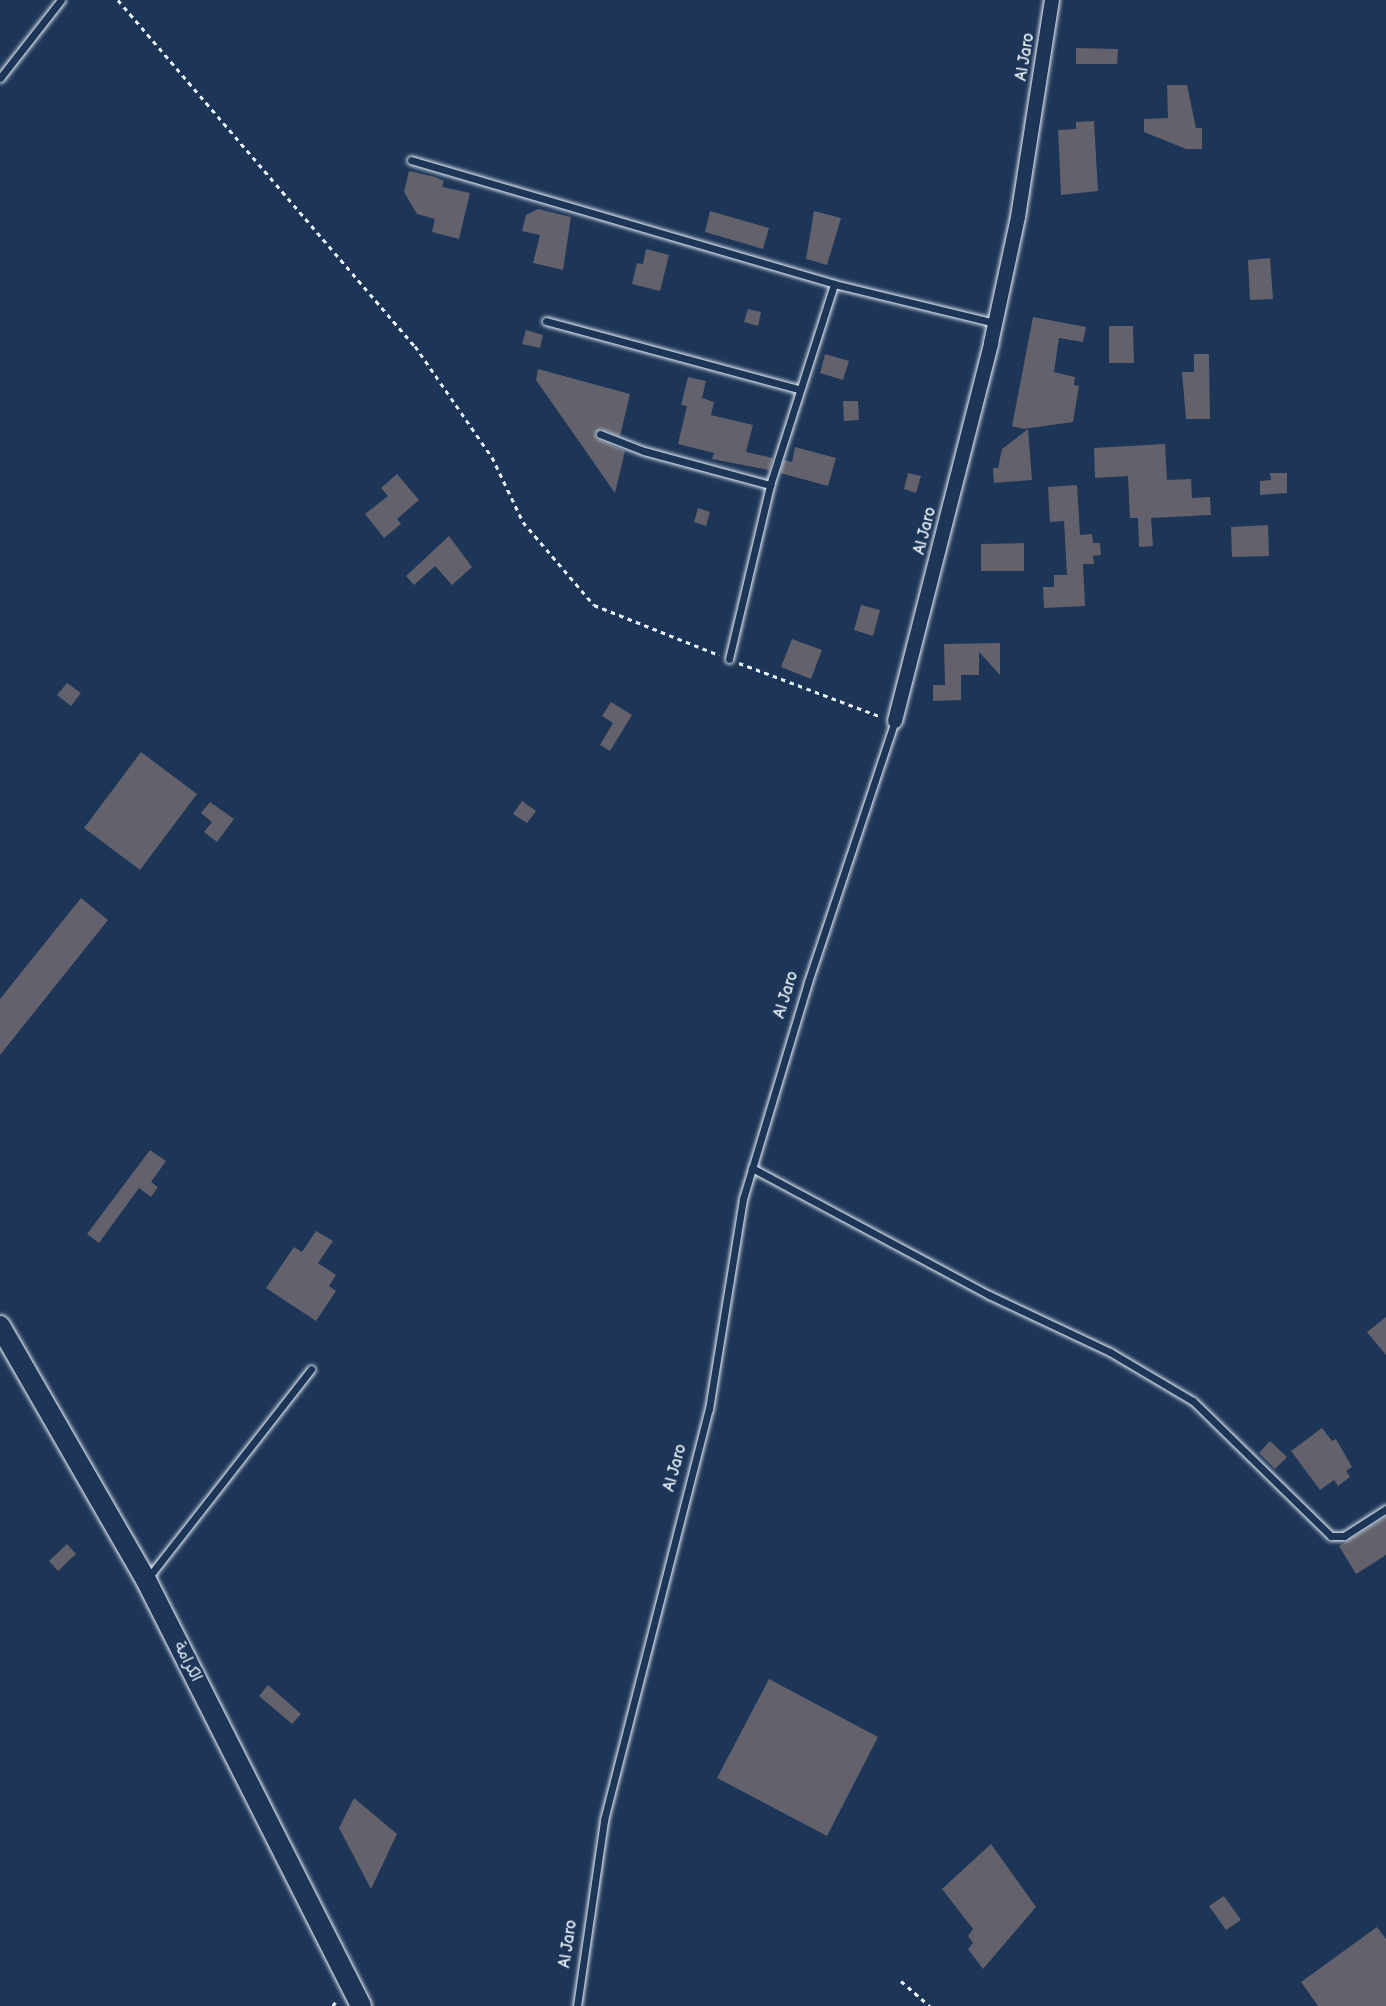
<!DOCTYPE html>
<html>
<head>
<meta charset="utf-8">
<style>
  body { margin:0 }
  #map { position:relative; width:1386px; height:2006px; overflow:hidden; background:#1d3557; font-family:"Balsamiq Sans","Playpen Sans Arabic",sans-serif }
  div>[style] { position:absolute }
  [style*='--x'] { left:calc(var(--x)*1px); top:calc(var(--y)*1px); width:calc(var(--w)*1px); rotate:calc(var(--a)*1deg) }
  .building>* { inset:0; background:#62616c }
  .path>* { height:3px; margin-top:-1.5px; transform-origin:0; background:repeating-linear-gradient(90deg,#e8f1f8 0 4.5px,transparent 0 9px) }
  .roads { filter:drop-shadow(0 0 2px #e8f1f8) drop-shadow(0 0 2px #e8f1f8) }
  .service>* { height:7px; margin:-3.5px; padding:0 3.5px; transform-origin:3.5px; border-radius:3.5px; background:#1d3557 }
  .minor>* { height:14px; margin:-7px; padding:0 7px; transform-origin:7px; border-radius:7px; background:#1d3557 }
  .secondary>* { height:20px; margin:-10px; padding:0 10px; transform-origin:10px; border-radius:10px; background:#1d3557 }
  span { translate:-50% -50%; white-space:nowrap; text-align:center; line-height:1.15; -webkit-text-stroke:4.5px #1d3557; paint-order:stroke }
  .street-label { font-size:16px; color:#e8f1f8 }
</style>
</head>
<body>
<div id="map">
  <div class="building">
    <i style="clip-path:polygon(1076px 48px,1118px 49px,1117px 64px,1076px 64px)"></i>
    <i style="clip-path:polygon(1167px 85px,1187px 85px,1196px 128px,1202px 128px,1202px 149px,1186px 149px,1144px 132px,1144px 119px,1168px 118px)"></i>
    <i style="clip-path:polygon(1094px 121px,1098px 191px,1061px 195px,1058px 130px,1076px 129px,1076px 122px)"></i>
    <i style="clip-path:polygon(409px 171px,435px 177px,444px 181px,442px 187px,470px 193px,459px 239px,432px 232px,435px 219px,417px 214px,404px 192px)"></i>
    <i style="clip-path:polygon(538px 209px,571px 217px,563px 270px,533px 263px,540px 235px,522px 231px,526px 215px)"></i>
    <i style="clip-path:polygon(710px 211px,769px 228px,763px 249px,705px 232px)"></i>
    <i style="clip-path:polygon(814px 211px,841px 218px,827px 265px,806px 259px)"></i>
    <i style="clip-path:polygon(646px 249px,669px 255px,660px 291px,632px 284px,637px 263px,643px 264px)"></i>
    <i style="clip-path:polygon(1270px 258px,1273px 299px,1250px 300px,1248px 260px)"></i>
    <i style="clip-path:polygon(748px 309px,761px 312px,758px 326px,744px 322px)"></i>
    <i style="clip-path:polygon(1033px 317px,1086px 327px,1083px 342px,1059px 338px,1054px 372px,1075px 377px,1074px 385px,1079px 386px,1073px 422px,1023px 429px,1012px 426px)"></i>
    <i style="clip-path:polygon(1109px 326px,1133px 326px,1134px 363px,1109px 363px)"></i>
    <i style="clip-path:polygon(526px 330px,543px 335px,540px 348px,522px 344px)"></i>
    <i style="clip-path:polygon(825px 354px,849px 361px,843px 380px,820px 373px)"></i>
    <i style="clip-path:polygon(1194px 354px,1209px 354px,1210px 419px,1186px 419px,1182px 372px,1194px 372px)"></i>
    <i style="clip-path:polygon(538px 369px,630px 394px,620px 436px,601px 429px,595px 433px,597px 439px,625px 451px,615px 493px,536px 380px)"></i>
    <i style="clip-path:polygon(688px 377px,706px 381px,702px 398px,714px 402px,711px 415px,753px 425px,746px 452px,773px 458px,769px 470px,712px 459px,714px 453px,678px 444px,687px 406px,681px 405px)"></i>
    <i style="clip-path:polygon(843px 401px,858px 401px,859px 420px,844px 421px)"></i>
    <i style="clip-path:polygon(1028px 429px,1032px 480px,994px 483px,993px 468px,998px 468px,1002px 449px)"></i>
    <i style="clip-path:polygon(1165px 444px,1167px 480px,1191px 479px,1192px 498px,1210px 497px,1211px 515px,1151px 518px,1153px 546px,1139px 547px,1138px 518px,1130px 518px,1128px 476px,1095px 478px,1094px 448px)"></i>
    <i style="clip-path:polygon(795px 447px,836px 458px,828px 486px,780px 473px,784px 460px,792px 462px)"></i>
    <i style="clip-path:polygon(908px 473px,921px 476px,916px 493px,904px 489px)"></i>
    <i style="clip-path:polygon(1270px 473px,1287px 473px,1287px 493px,1260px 495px,1260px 481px,1271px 480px)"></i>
    <i style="clip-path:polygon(397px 474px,419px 500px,397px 519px,401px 524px,384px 538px,365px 514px,388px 496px,381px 488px)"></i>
    <i style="clip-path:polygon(1077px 485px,1080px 535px,1092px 534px,1093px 543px,1100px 543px,1101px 555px,1093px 556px,1094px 564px,1083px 564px,1085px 606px,1044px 608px,1043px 587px,1054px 587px,1054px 575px,1067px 575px,1064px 521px,1050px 522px,1048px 487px)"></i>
    <i style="clip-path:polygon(698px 508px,710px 512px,706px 526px,694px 522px)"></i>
    <i style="clip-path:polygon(1268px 525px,1269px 556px,1232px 557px,1231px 527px)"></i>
    <i style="clip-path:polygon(449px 536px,472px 567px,452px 585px,435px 566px,414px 585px,406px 576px)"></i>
    <i style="clip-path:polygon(1024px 543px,1024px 571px,981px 571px,981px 544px)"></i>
    <i style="clip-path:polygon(861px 605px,880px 610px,873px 636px,854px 630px)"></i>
    <i style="clip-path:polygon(792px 639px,822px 650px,811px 679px,781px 667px)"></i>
    <i style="clip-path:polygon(1000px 643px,1000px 675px,979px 652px,979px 675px,961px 675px,961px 700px,933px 701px,933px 685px,945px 685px,944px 644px)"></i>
    <i style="clip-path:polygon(67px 683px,81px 693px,71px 706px,57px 695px)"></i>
    <i style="clip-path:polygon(611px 702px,632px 715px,610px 751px,600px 745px,613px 723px,602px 716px)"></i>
    <i style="clip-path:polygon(141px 752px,197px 794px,140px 870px,84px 828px)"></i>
    <i style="clip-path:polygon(522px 801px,536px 811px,527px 823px,513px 814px)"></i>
    <i style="clip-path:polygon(210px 802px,234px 819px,217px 842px,204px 832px,212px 822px,201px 813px)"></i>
    <i style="clip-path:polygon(81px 898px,108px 920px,0 1055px,0 999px)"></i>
    <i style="clip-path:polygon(150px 1150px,166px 1161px,151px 1182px,158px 1187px,151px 1197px,139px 1188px,99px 1243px,87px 1234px)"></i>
    <i style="clip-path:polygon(316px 1231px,333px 1241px,318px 1263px,336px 1275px,329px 1286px,336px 1291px,316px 1321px,266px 1288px,294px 1247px,302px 1252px)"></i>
    <i style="clip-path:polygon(1386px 1317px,1386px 1355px,1367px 1332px)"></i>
    <i style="clip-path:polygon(1322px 1428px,1332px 1441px,1336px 1439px,1352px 1467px,1346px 1471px,1350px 1477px,1338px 1486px,1334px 1480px,1320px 1490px,1291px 1451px)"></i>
    <i style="clip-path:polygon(1270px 1441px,1287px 1457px,1275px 1469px,1259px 1453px)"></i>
    <i style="clip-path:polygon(1386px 1517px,1386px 1555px,1356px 1574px,1339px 1546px)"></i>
    <i style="clip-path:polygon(67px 1544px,76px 1554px,58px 1571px,49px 1561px)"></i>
    <i style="clip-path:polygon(769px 1679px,878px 1737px,827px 1836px,717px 1778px)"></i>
    <i style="clip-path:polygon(268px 1685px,301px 1714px,292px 1724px,259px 1696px)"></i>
    <i style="clip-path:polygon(354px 1798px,397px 1834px,371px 1889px,339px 1828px)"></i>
    <i style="clip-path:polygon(991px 1844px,1036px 1907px,983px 1969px,968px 1949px,973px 1943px,968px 1936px,973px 1929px,942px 1889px)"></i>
    <i style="clip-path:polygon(1224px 1896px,1241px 1920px,1226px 1930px,1209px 1906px)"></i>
    <i style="clip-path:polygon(1377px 1927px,1386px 1939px,1386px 2006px,1318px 2006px,1301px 1982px)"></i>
  </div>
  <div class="path">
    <i style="--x:118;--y:0;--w:456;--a:49.4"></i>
    <i style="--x:415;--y:346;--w:135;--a:55.3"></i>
    <i style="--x:492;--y:457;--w:72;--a:64.5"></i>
    <i style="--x:523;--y:522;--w:109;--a:49.5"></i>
    <i style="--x:594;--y:605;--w:135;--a:21.8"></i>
    <i style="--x:739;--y:663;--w:153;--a:20.7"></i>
    <i style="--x:901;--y:1981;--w:38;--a:41"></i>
    <i style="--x:333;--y:2006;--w:8;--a:-60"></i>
  </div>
  <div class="roads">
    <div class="service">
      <i style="--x:0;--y:78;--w:99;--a:-52"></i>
      <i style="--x:411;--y:160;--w:441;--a:16.3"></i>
      <i style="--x:834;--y:284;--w:166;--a:13.6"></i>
      <i style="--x:546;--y:321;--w:261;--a:15.1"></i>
      <i style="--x:600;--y:434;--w:47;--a:21.1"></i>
      <i style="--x:644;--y:451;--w:131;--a:15.1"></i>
      <i style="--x:729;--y:659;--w:179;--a:-76.7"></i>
      <i style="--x:770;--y:485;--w:211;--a:-72.3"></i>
      <i style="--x:752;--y:1168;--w:269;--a:28.2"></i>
      <i style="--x:989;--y:1295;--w:134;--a:25.2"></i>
      <i style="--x:1110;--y:1352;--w:96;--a:30.6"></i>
      <i style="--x:1193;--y:1401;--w:193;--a:44.4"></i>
      <i style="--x:1331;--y:1536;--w:13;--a:0"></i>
      <i style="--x:1344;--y:1536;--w:50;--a:-32.7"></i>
      <i style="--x:148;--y:1578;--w:265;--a:-52"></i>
      <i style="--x:577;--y:2006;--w:188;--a:-81.7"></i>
      <i style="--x:604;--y:1820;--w:424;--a:-75.7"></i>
      <i style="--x:709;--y:1409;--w:213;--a:-80.8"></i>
      <i style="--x:743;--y:1199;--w:227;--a:-73.3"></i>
      <i style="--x:808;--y:982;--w:275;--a:-71.6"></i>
    </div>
    <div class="minor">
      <i style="--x:895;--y:721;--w:390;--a:-75.7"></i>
      <i style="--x:991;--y:343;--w:129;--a:-77.9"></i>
      <i style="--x:1018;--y:217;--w:220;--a:-81.1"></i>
    </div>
    <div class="secondary">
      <i style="--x:0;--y:1326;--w:293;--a:60.1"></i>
      <i style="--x:146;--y:1580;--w:477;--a:63.2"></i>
    </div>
  </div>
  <div class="street-label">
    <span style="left:1026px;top:57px;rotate:-81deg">Al Jaro</span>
    <span style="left:926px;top:531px;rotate:-76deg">Al Jaro</span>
    <span style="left:787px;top:995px;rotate:-73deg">Al Jaro</span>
    <span style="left:676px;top:1468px;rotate:-75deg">Al Jaro</span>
    <span style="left:187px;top:1662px;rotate:63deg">الكرامة</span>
    <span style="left:569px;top:1944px;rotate:-82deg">Al Jaro</span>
  </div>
</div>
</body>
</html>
